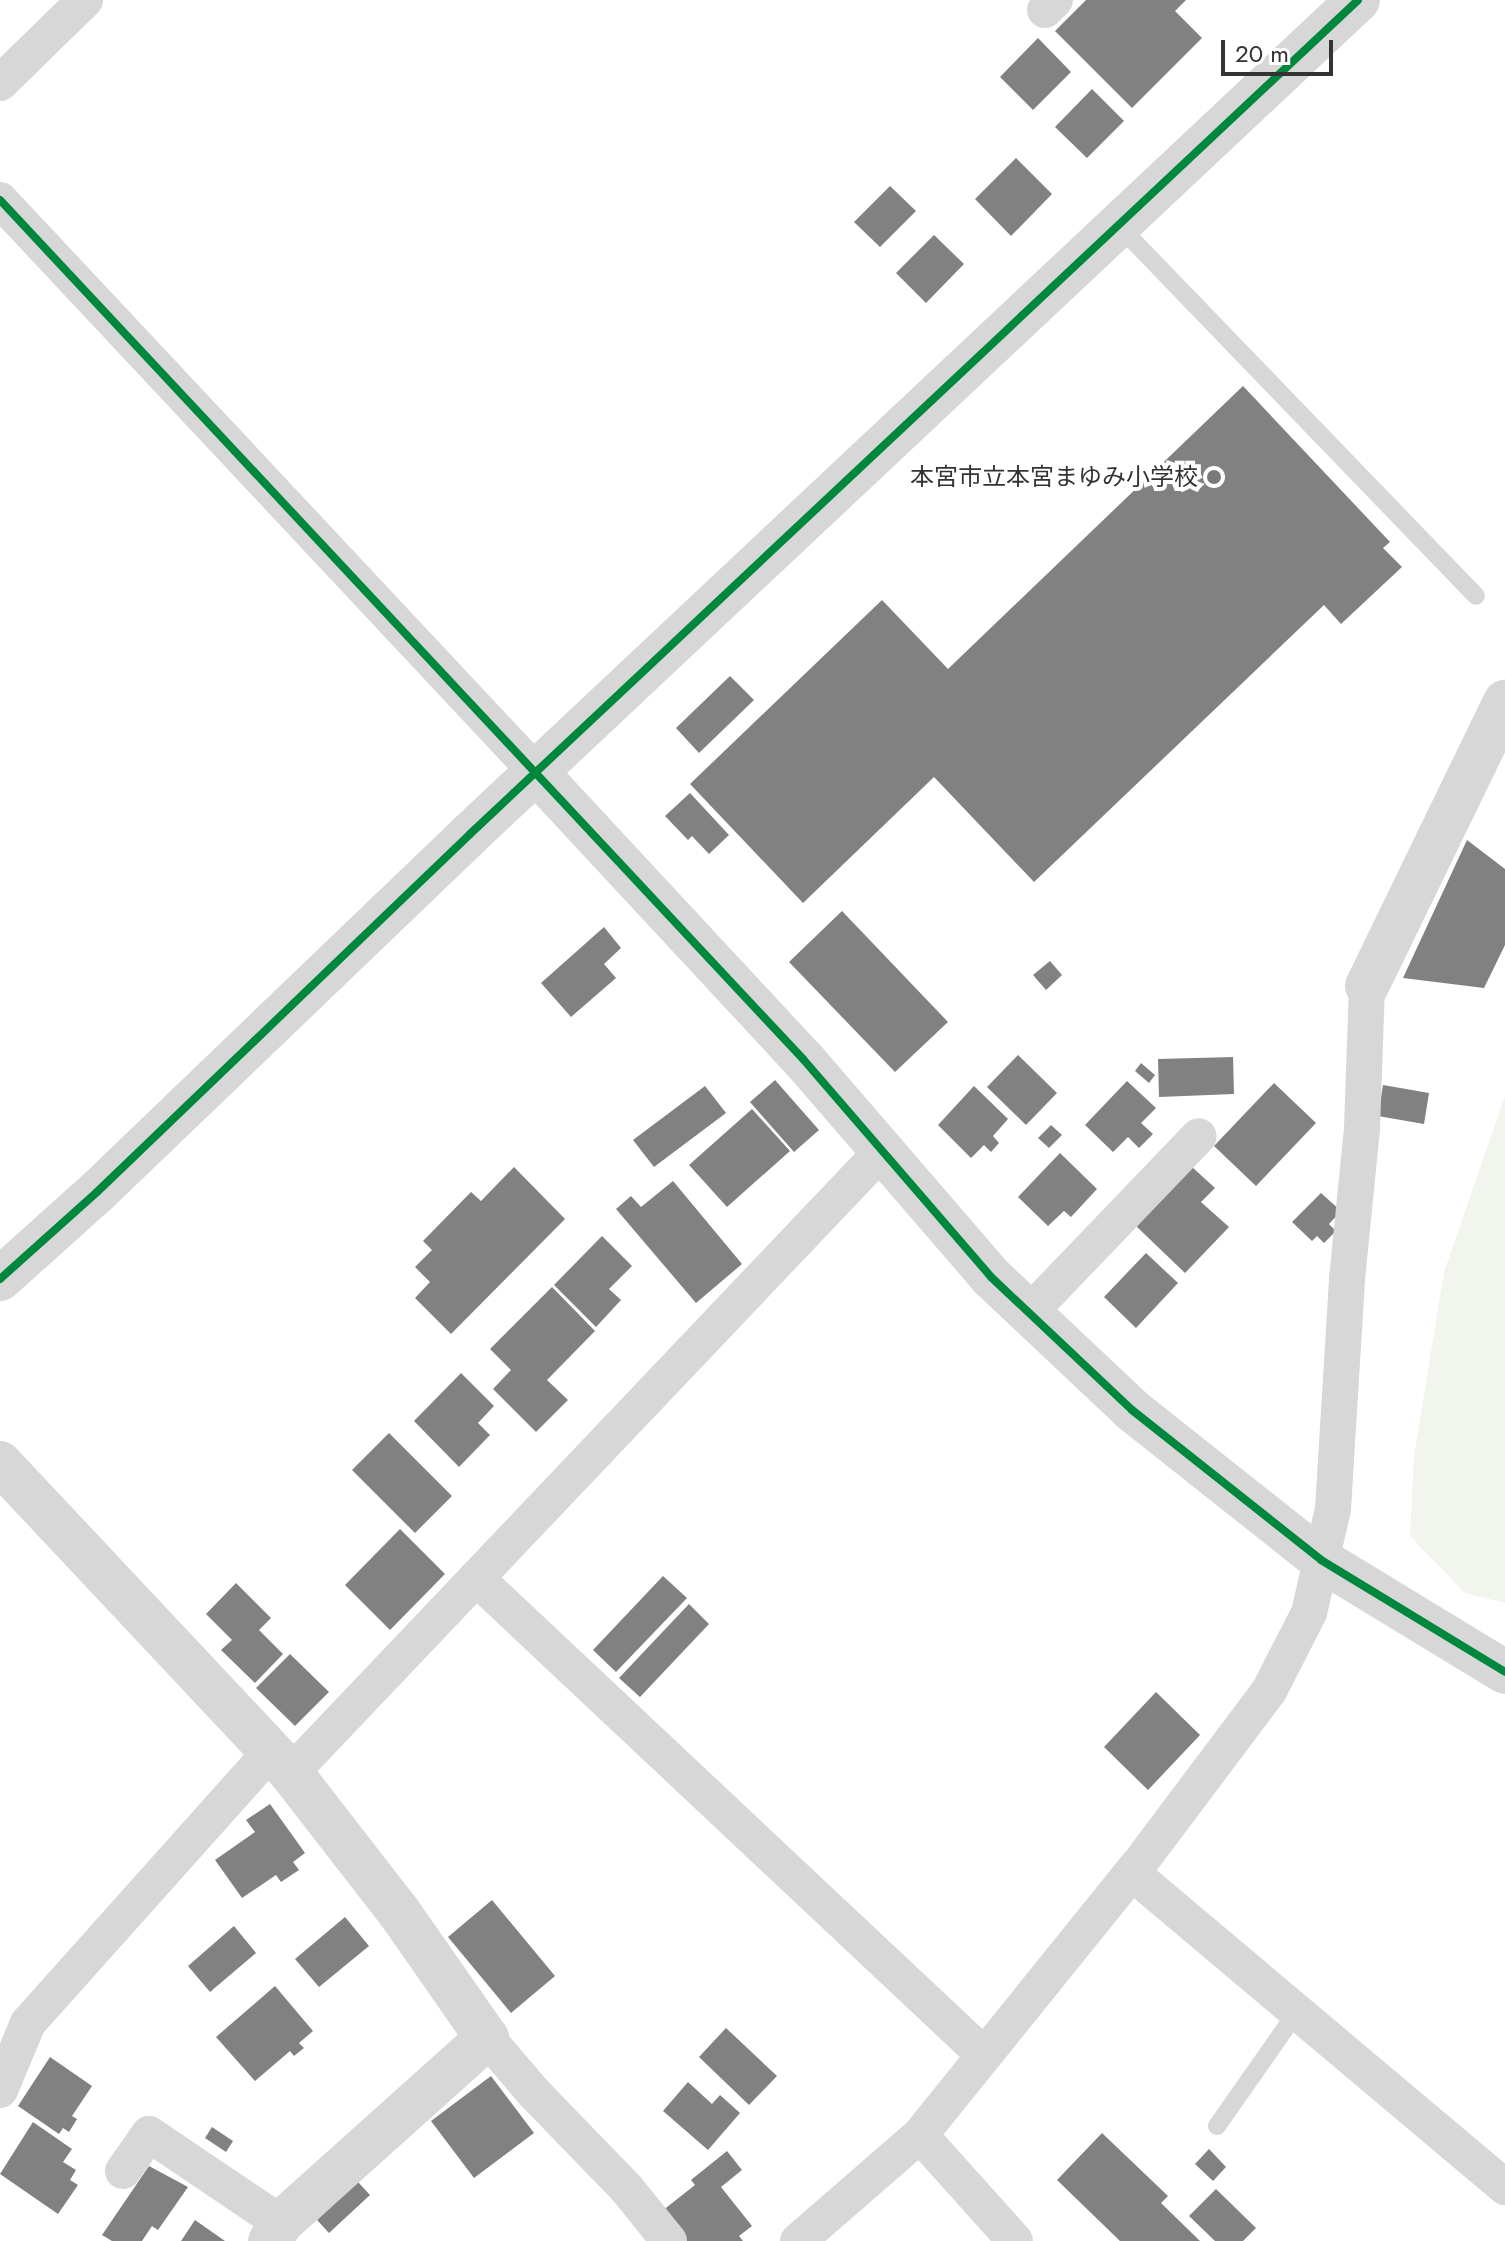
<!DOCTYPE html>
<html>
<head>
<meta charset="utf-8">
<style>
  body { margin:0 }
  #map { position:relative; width:1505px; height:2241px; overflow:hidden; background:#fff; font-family:Jost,"Noto Sans JP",sans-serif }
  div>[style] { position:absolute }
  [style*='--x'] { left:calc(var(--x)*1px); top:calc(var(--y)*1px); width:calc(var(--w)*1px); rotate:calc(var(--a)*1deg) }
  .green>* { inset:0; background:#f1f5ed }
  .building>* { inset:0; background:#818181 }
  .service>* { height:18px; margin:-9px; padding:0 9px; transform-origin:9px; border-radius:9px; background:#d7d7d7 }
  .minor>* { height:36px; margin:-18px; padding:0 18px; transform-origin:18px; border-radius:18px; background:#d7d7d7 }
  .tertiary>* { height:44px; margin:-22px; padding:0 22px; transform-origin:22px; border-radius:22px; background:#d7d7d7 }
  .cycleway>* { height:8px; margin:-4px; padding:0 4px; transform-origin:4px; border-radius:4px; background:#00873e }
  .dots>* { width:22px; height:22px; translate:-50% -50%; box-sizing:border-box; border:4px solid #fff; border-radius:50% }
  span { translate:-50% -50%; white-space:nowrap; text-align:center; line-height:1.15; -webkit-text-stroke:8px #fff; paint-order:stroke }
  .poi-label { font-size:24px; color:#333 }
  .right { translate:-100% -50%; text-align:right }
  .scale { position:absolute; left:1221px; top:40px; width:112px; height:36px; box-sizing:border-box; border:4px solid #333; border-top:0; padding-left:10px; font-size:24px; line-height:28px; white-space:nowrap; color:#333; -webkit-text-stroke:6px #fff; paint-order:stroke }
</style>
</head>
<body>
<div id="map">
  <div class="green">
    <i style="clip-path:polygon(1505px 1096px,1505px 1603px,1465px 1593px,1410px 1536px,1414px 1456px,1444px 1272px)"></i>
  </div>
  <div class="building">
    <i style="clip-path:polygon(1086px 0,1186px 0,1175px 11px,1202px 38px,1132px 108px,1055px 31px)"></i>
    <i style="clip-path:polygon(1038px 38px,1071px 72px,1033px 110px,1000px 77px)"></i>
    <i style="clip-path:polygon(1092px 89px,1124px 121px,1087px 158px,1055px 127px)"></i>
    <i style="clip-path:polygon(1016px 158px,1052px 194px,1011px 236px,975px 199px)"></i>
    <i style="clip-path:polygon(890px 186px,916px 211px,880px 247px,854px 222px)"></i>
    <i style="clip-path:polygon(934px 235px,964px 264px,926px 303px,896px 273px)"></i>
    <i style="clip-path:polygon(1243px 386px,1390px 542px,1383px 548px,1402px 567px,1341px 624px,1324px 605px,1034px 882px,934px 777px,803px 903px,690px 784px,882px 600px,948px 669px)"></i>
    <i style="clip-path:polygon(730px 676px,754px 700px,699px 753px,676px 728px)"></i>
    <i style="clip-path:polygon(690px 793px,729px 835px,709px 854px,692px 836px,688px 840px,665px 816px)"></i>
    <i style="clip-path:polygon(1467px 840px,1505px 869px,1505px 945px,1484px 988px,1403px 978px)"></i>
    <i style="clip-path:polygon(842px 911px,948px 1022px,895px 1072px,789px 962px)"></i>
    <i style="clip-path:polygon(604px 927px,621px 948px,604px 964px,616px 978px,571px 1017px,541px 983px)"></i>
    <i style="clip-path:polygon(1050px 961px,1062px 975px,1046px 990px,1033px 975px)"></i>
    <i style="clip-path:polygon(1018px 1055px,1057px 1093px,1026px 1125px,987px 1087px)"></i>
    <i style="clip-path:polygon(1233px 1057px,1234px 1094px,1159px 1097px,1158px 1059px)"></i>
    <i style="clip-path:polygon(1141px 1063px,1155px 1075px,1149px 1083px,1135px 1071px)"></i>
    <i style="clip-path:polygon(775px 1080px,819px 1130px,794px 1152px,750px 1102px)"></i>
    <i style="clip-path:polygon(1127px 1081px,1156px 1108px,1141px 1123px,1153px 1134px,1139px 1148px,1128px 1137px,1113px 1152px,1085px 1125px)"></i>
    <i style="clip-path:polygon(1274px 1083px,1316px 1123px,1256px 1186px,1214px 1146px)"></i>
    <i style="clip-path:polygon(1383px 1085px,1429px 1093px,1424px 1124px,1378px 1116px)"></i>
    <i style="clip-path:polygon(705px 1086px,726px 1113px,654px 1167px,633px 1140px)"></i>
    <i style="clip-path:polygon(974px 1086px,1008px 1119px,993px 1136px,999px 1143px,991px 1152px,984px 1145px,971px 1158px,938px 1125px)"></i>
    <i style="clip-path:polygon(752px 1109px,790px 1151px,727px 1207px,689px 1165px)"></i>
    <i style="clip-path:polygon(1051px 1125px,1062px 1135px,1049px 1148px,1038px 1138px)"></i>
    <i style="clip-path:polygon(1060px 1153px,1097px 1189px,1071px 1217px,1064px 1211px,1048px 1226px,1018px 1197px)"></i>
    <i style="clip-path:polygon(1191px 1166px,1215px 1188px,1201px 1202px,1229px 1227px,1185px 1273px,1135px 1225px)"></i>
    <i style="clip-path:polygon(514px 1167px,565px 1219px,451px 1334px,415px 1298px,430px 1282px,415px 1267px,432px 1250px,423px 1241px,471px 1192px,481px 1201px)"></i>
    <i style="clip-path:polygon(673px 1181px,742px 1264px,696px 1303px,616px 1209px,631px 1196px,641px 1207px)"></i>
    <i style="clip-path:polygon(1321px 1193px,1341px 1211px,1329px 1224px,1336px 1231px,1324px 1243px,1317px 1236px,1312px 1241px,1292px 1222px)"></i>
    <i style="clip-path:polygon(602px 1236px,632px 1266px,609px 1289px,621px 1300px,596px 1327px,554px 1285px)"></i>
    <i style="clip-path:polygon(1146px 1253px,1178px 1283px,1136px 1328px,1104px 1297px)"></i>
    <i style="clip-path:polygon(552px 1287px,595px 1331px,547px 1380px,568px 1400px,536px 1432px,493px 1389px,511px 1370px,490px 1349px)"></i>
    <i style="clip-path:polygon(461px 1373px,494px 1406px,478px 1423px,490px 1435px,459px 1467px,414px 1421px)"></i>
    <i style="clip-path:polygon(389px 1433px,452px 1496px,415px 1533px,352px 1470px)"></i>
    <i style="clip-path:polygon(400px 1529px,445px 1574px,390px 1630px,345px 1585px)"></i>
    <i style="clip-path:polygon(663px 1576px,687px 1598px,616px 1672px,593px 1650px)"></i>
    <i style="clip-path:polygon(236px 1583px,271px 1618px,259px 1630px,283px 1654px,255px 1683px,221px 1650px,232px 1640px,206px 1614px)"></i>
    <i style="clip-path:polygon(689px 1604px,709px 1624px,640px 1697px,619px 1678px)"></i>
    <i style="clip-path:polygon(290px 1654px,329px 1692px,295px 1726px,256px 1688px)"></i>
    <i style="clip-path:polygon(1156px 1692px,1200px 1735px,1148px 1790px,1104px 1747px)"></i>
    <i style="clip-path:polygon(270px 1804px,305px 1853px,293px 1862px,299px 1870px,281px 1882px,276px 1875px,242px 1898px,215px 1860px,255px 1832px,246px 1820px)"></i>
    <i style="clip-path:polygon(492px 1900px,555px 1976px,511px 2013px,448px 1937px)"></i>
    <i style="clip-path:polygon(345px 1917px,369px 1946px,319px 1987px,295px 1959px)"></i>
    <i style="clip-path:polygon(234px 1926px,256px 1953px,210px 1992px,188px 1966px)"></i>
    <i style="clip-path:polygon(275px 1986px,313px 2031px,299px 2043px,304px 2048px,294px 2056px,290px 2051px,255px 2081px,216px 2037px)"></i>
    <i style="clip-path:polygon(726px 2028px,777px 2076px,749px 2105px,699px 2057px)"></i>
    <i style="clip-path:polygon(50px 2057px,92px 2086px,72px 2116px,77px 2119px,69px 2132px,63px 2128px,59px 2134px,18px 2106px)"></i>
    <i style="clip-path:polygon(491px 2076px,534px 2133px,474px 2178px,431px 2121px)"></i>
    <i style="clip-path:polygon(688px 2082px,712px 2104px,720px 2095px,740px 2113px,708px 2150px,663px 2111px)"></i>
    <i style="clip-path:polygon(33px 2122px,72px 2149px,63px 2162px,76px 2170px,70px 2180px,78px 2185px,58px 2214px,0 2174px)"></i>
    <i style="clip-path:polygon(212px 2127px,233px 2141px,226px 2152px,205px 2138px)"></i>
    <i style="clip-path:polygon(1102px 2133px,1168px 2196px,1161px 2203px,1200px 2241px,1120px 2241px,1057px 2180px)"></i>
    <i style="clip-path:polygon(1209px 2149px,1226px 2167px,1213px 2181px,1195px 2164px)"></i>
    <i style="clip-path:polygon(727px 2151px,742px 2170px,721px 2187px,752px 2226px,739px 2236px,743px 2241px,685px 2241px,662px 2211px,695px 2185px,691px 2180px)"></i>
    <i style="clip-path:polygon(149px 2166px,188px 2187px,158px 2230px,152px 2226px,142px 2241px,112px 2241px,102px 2235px)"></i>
    <i style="clip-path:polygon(358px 2182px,370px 2195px,329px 2233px,317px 2220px)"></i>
    <i style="clip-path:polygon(1216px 2189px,1256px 2228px,1243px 2241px,1215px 2241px,1189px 2216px)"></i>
    <i style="clip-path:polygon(195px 2220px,225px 2241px,181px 2241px)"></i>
  </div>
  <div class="service">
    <i style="--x:1119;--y:226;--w:514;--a:46.02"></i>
    <i style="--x:1217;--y:2126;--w:138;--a:-55"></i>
  </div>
  <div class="minor">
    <i style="--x:1045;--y:10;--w:14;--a:-45"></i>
    <i style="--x:0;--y:83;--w:119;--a:-44.3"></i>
    <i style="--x:0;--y:200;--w:785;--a:46.86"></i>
    <i style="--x:1029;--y:1313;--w:245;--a:-46.2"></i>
    <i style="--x:476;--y:1578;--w:697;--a:43.2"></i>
    <i style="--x:291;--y:1773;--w:858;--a:-46.46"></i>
    <i style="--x:1132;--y:1873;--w:488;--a:40.1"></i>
    <i style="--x:487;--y:2038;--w:74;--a:49.4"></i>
    <i style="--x:535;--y:2094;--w:132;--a:45.9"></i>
    <i style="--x:627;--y:2189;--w:67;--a:51.1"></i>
    <i style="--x:0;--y:2090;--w:73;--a:-67.3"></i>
    <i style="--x:28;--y:2023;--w:365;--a:-48.2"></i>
    <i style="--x:920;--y:2135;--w:142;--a:48.1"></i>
    <i style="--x:123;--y:2171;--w:45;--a:-54.9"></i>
    <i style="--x:149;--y:2134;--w:159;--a:34"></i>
    <i style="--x:798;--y:2241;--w:162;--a:-41"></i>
    <i style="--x:920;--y:2135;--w:348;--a:-51.1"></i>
    <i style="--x:1139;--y:1864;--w:216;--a:-53.1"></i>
    <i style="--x:1269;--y:1691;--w:88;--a:-62.9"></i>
    <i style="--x:1309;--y:1613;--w:107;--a:-77"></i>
    <i style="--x:1333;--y:1509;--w:230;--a:-86.5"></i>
    <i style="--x:1347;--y:1279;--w:151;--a:-84.3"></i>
    <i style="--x:1362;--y:1129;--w:143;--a:-88"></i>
  </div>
  <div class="tertiary">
    <i style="--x:537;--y:773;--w:391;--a:47.1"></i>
    <i style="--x:803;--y:1059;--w:288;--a:49.2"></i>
    <i style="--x:991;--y:1277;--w:194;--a:43.3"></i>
    <i style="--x:1132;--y:1410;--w:241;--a:38.4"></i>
    <i style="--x:1321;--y:1560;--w:215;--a:31.3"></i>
    <i style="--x:1367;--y:986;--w:316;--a:-64.1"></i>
    <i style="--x:0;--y:1279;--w:130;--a:-41.9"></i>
    <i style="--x:97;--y:1192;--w:517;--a:-43.82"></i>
    <i style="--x:470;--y:834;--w:1218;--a:-43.2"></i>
    <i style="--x:0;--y:1463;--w:425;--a:46.8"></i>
    <i style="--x:291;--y:1773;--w:176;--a:52.2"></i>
    <i style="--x:399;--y:1912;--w:154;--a:55.1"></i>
    <i style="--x:487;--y:2038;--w:277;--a:138.1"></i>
    <i style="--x:281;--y:2223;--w:21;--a:121"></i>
  </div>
  <div class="cycleway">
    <i style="--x:0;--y:200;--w:1176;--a:46.93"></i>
    <i style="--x:803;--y:1059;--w:288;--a:49.2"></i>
    <i style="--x:991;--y:1277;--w:194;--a:43.3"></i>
    <i style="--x:1132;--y:1410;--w:241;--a:38.4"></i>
    <i style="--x:1321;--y:1560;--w:215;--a:31.3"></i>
    <i style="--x:0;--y:1279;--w:130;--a:-41.9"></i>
    <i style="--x:97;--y:1192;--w:517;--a:-43.82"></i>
    <i style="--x:470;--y:834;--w:1218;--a:-43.2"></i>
  </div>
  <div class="dots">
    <i style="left:1214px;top:477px;background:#7a7a7a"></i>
  </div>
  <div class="poi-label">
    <span class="right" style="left:1198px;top:477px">本宮市立本宮まゆみ小学校</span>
  </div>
  <div class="scale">20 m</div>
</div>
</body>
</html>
